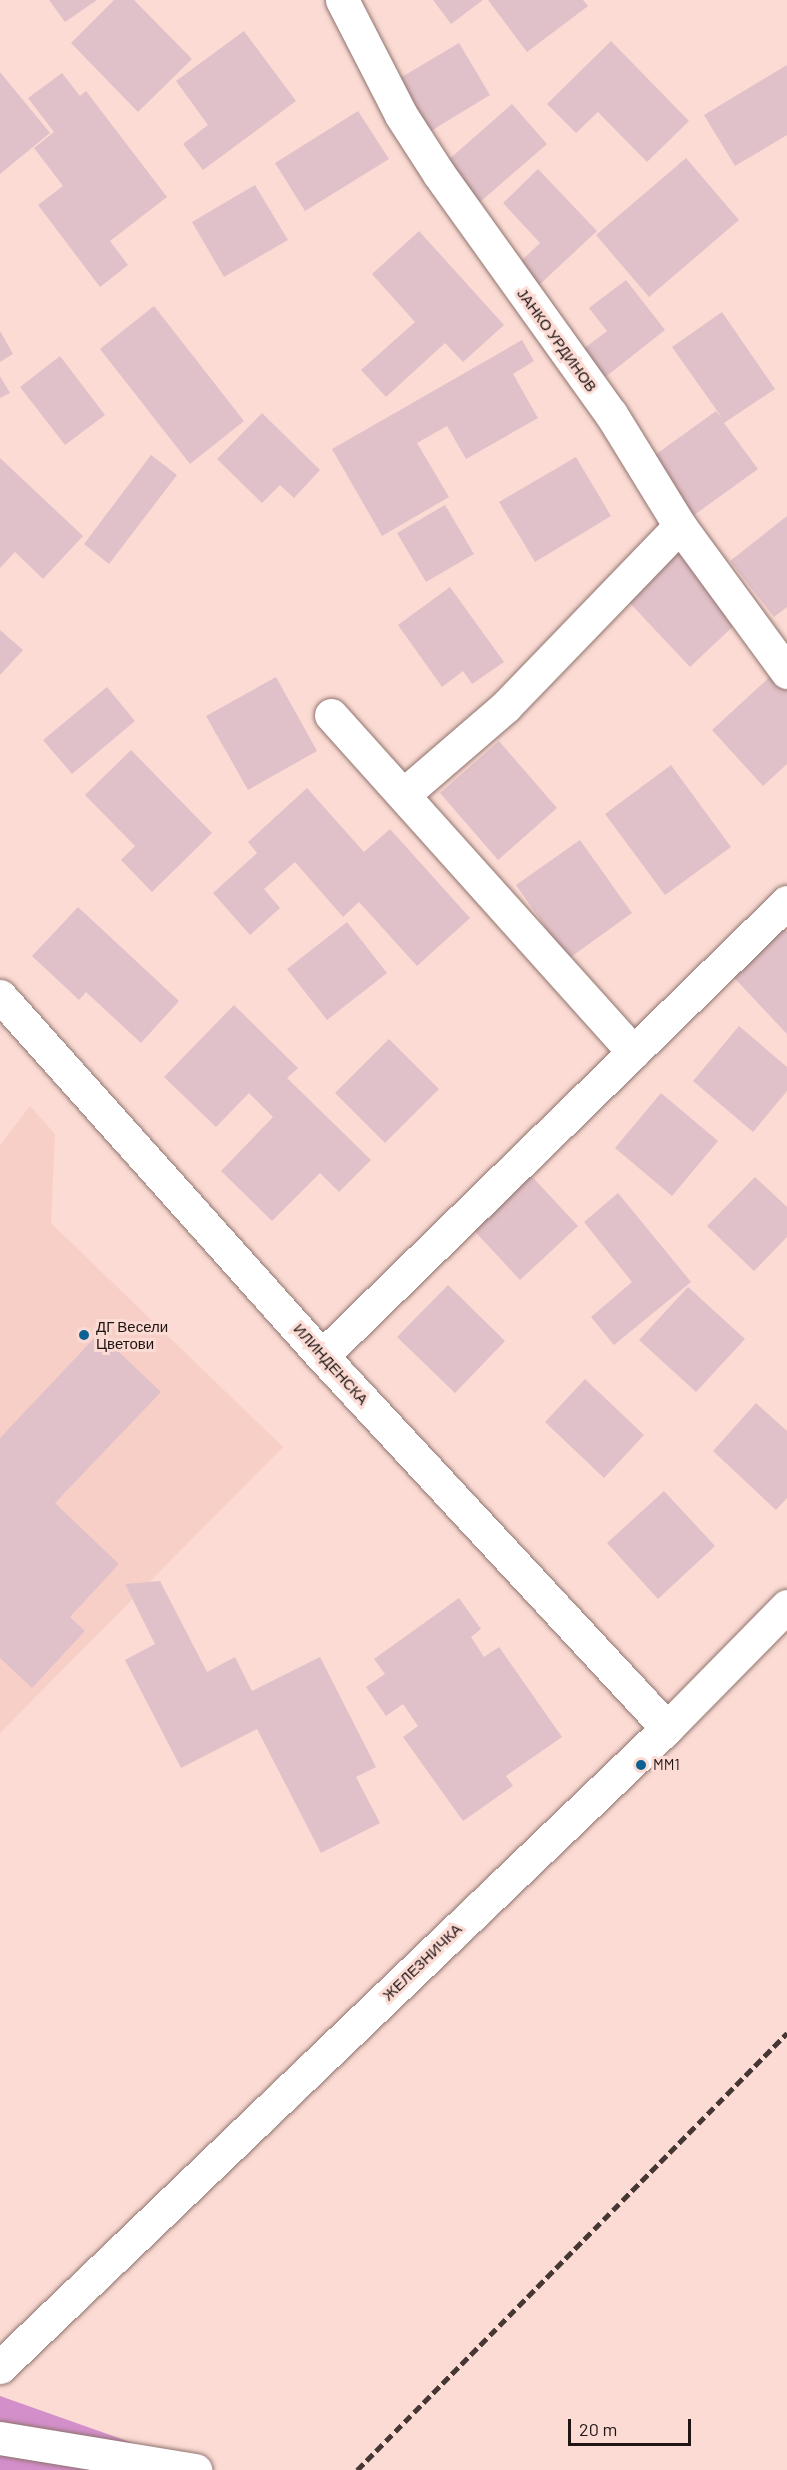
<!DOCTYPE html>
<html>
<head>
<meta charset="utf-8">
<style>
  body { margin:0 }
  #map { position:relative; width:787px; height:2470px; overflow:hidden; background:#fbdbd4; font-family:Barlow,sans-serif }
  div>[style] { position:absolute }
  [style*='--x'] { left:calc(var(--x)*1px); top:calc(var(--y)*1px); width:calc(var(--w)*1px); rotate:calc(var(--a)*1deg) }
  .built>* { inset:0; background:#f8cfc7 }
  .water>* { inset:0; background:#d38fca }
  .building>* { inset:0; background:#e1c1c9 }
  .roads { filter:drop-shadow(0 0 2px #90746e) drop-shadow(0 0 2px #90746e) }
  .minor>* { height:33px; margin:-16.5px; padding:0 16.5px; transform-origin:16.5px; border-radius:16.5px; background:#fff }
  .rail>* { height:4.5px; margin-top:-2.25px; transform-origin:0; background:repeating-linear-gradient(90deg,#463734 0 9px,transparent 0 13.5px) }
  .dots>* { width:16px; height:16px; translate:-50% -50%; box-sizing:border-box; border:3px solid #fbdbd4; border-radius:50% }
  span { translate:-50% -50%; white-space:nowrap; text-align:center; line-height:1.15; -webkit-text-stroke:6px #fbdbd4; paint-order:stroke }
  .street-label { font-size:15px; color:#201513 }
  .poi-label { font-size:15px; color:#201513 }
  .left { translate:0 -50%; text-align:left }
  .scale { position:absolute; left:568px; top:2419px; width:123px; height:27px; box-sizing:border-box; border:3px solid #201513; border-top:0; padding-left:8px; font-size:18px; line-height:21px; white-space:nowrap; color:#201513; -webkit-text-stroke:4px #fbdbd4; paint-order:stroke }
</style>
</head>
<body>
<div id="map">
  <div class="built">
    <i style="clip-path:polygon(30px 1106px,55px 1134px,51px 1223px,283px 1447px,0 1733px,0 1145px)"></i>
  </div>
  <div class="water">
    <i style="clip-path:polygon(0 2396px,209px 2470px,0 2470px)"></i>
  </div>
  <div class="building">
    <i style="clip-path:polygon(49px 0,97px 0,65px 22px)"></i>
    <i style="clip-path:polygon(114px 0,134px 0,192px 59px,138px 112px,71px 43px)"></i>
    <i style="clip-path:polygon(433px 0,483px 0,451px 24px)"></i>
    <i style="clip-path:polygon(488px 0,583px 0,588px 6px,527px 52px)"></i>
    <i style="clip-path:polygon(244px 31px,296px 101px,203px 170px,183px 144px,208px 125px,176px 81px)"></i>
    <i style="clip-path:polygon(611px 41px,689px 121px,647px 162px,598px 112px,576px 133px,547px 104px)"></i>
    <i style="clip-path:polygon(459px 43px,490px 95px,426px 134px,395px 81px)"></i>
    <i style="clip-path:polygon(787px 65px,787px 135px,735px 166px,704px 115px)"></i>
    <i style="clip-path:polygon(0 72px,50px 133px,0 174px)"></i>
    <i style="clip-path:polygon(62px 73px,80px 96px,86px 91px,167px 197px,110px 241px,128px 265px,100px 287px,38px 205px,63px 186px,34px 148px,54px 132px,28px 98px)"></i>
    <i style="clip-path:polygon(512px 104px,547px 144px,480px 202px,446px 162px)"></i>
    <i style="clip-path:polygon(358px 111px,389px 159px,305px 211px,275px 163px)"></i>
    <i style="clip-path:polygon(686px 158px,739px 220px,649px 297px,596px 235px)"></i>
    <i style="clip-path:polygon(538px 169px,597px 231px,537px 287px,517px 265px,540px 243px,503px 203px)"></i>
    <i style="clip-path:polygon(255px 185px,288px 240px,224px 277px,192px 222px)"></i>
    <i style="clip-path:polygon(419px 231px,504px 325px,463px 362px,445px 343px,386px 397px,361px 370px,415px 322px,372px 274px)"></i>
    <i style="clip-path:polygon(626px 280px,665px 330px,604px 378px,582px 350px,607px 331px,589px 308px)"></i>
    <i style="clip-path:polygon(154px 306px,244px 421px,190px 464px,100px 349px)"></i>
    <i style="clip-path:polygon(722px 312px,775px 389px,724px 423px,758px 469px,690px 518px,648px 460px,716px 411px,723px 419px,672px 347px)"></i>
    <i style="clip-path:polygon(0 331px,13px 354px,0 362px)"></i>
    <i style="clip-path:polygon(522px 340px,534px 361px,513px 374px,538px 418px,466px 459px,447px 426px,417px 443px,449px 497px,382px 536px,332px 449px)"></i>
    <i style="clip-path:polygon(60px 356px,105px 415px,65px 445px,20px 387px)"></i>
    <i style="clip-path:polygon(0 376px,10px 393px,0 398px)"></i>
    <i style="clip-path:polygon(262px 413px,320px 470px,294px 498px,280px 485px,262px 503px,217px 459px)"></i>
    <i style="clip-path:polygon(151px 455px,177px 475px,109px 564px,84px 544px)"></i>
    <i style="clip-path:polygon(576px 457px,611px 516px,535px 562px,499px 502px)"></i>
    <i style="clip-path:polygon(0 458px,83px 536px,43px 579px,15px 552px,0 568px)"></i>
    <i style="clip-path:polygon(445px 505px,474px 554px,426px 582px,397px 533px)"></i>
    <i style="clip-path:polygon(787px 516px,787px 607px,774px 617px,730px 561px)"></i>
    <i style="clip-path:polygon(678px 552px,742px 618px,690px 667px,627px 600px)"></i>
    <i style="clip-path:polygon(450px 587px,504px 662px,472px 684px,463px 671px,442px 687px,398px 625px)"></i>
    <i style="clip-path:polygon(0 630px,23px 650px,0 675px)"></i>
    <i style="clip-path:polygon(775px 672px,787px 686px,787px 764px,763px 786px,712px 730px)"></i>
    <i style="clip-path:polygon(276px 677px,317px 751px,248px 790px,206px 716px)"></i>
    <i style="clip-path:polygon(107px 687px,135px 721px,72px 774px,43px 740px)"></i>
    <i style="clip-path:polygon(499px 741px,557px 808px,498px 860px,440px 793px)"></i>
    <i style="clip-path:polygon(131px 750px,212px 833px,152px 892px,121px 860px,135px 846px,85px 795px)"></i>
    <i style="clip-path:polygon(671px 765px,731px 847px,665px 895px,605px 814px)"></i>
    <i style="clip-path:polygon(307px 788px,364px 852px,390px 829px,470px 918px,417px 966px,359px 902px,343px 917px,295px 862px,264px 889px,280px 908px,250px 935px,213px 893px,257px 853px,248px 842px)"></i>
    <i style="clip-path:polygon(580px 840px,632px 913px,568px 959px,516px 885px)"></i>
    <i style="clip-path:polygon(78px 907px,179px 1001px,141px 1043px,86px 992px,79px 1000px,32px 956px)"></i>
    <i style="clip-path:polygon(774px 918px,787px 932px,787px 1034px,723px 966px)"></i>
    <i style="clip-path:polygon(347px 922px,387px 973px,327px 1020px,287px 969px)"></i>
    <i style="clip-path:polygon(234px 1005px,298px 1068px,287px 1078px,371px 1160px,339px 1192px,320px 1173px,272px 1221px,221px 1171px,273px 1117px,249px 1093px,216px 1127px,164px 1077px)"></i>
    <i style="clip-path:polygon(739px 1026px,787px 1067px,787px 1091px,753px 1132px,693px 1081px)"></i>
    <i style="clip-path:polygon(389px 1039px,439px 1089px,385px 1143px,335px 1093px)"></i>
    <i style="clip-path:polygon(661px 1093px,718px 1141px,672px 1196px,615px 1148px)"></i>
    <i style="clip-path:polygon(524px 1168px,578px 1226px,520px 1280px,466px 1222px)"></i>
    <i style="clip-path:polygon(755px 1177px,787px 1207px,787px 1237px,754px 1271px,707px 1226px)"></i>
    <i style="clip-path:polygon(618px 1193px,691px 1282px,614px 1345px,591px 1317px,632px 1282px,584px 1222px)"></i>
    <i style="clip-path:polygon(448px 1285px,505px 1341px,455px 1393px,397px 1337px)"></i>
    <i style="clip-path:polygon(688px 1287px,745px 1339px,696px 1392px,639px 1340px)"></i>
    <i style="clip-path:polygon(99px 1333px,161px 1392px,55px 1503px,119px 1564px,70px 1617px,85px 1631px,32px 1688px,0 1658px,0 1438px)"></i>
    <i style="clip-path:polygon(585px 1379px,644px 1435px,604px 1478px,545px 1422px)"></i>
    <i style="clip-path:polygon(756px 1403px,787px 1431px,787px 1498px,776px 1510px,713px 1451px)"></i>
    <i style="clip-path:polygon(664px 1491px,715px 1546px,658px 1599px,607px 1543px)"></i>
    <i style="clip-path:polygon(160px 1581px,207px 1672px,235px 1657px,252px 1691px,320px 1657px,376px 1767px,356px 1777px,380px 1823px,321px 1853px,257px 1729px,181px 1768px,125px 1660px,155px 1644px,125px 1584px)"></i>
    <i style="clip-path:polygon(459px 1598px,481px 1629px,471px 1637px,484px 1657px,499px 1647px,562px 1737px,506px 1776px,513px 1786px,463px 1821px,403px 1737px,418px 1726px,403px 1704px,386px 1716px,366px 1687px,385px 1674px,374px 1659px)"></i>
  </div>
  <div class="roads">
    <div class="minor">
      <i style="--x:342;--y:0;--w:129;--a:62.8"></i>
      <i style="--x:401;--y:115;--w:70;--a:57.2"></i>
      <i style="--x:439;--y:174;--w:295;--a:54.4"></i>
      <i style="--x:611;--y:414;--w:132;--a:58.4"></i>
      <i style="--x:680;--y:526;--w:181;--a:53.8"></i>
      <i style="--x:331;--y:715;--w:453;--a:48.1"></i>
      <i style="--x:403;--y:795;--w:136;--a:-40.8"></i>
      <i style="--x:506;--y:706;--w:250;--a:-46"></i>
      <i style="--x:0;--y:996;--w:483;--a:48.2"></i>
      <i style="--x:322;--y:1356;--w:507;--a:47.16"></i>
      <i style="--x:322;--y:1356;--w:650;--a:-44.31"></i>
      <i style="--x:0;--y:2367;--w:924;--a:-43.77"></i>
      <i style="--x:667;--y:1728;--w:171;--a:-45.5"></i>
      <i style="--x:0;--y:2438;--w:198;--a:9.3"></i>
    </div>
  </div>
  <div class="rail">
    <i style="--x:357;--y:2470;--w:613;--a:-45.46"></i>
  </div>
  <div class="dots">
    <i style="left:84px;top:1335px;background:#0d6293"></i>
    <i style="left:641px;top:1765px;background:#0d6293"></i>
  </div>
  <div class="street-label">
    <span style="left:557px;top:340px;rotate:54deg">ЈАНКО УРДИНОВ</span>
    <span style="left:331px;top:1364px;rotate:48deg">ИЛИНДЕНСКА</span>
    <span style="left:422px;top:1962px;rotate:-44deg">ЖЕЛЕЗНИЧКА</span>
  </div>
  <div class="poi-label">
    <span class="left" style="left:96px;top:1335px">ДГ Весели<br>Цветови</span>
    <span class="left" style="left:653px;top:1765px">MM1</span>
  </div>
  <div class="scale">20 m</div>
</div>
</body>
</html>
